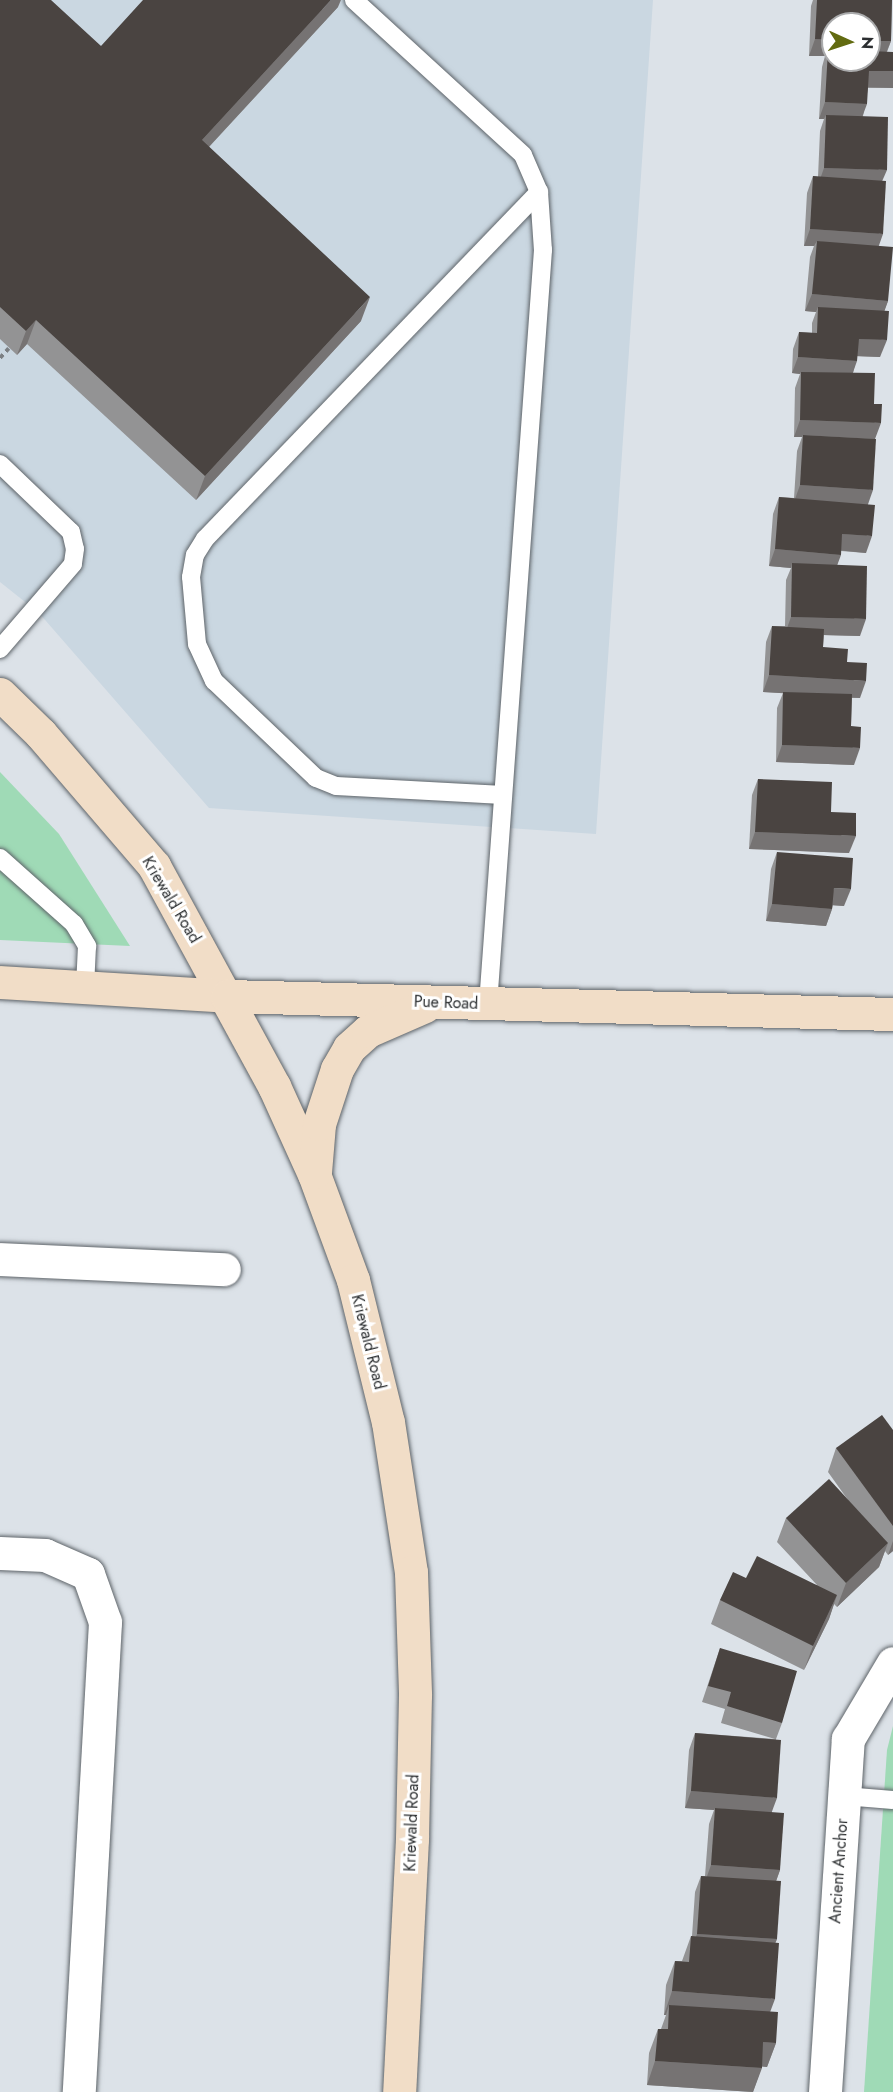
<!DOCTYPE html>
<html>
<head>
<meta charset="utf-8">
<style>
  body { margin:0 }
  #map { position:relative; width:893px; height:2092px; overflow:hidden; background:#dce2e8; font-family:Jost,sans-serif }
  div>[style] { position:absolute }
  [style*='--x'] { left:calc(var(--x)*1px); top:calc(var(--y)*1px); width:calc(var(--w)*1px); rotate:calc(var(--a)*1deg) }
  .built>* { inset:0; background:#cad7e1 }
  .green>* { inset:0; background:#9fdab6 }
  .path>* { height:4px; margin-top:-2px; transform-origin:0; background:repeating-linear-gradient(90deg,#7b7f83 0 4.5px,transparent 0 9px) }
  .roads { filter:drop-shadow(0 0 2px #5e6469) drop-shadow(0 0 2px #5e6469) }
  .lane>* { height:18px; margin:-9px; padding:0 9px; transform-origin:9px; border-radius:9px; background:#fff }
  .street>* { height:33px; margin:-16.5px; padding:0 16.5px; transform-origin:16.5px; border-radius:16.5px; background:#fff }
  .secondary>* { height:33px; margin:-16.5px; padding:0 16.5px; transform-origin:16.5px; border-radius:16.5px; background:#f1ddc7 }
  .wall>* { inset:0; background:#939394 }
  .shaded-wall>* { inset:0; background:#767373 }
  .building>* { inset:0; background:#4a4441 }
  span { translate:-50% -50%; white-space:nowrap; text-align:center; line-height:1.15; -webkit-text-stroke:6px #fff; paint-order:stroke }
  .street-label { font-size:16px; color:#2b2e30 }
  .north { position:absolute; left:821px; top:12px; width:60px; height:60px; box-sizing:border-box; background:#fff; border:2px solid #aaabac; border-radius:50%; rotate:93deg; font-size:16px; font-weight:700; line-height:24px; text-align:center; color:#2b2e30 }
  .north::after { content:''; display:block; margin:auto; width:21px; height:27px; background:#626b11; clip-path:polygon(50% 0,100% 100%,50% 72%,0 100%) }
</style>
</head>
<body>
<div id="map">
  <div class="built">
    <i style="clip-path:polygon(0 0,653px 0,596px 834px,209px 808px,39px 613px,0 582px)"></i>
  </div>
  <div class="green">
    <i style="clip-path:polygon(0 772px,59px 834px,130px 946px,0 940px)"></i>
    <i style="clip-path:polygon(893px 1726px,893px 2092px,864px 2092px,887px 1750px)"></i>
  </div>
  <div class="path">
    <i style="--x:0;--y:358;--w:13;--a:-48"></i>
  </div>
  <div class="roads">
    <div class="lane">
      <i style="--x:354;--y:0;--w:229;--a:42.5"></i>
      <i style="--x:523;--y:155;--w:40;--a:66.6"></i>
      <i style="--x:539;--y:192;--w:58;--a:86.1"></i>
      <i style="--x:543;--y:250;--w:756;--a:94.17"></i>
      <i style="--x:0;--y:464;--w:98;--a:43.8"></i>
      <i style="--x:71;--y:532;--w:17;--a:77"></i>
      <i style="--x:75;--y:549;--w:15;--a:98"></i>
      <i style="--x:73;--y:564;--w:112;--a:130.7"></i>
      <i style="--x:503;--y:795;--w:167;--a:-176.9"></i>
      <i style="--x:336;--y:786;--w:22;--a:-158"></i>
      <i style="--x:316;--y:778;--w:141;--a:-136.4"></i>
      <i style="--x:214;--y:681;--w:41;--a:-114.7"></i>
      <i style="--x:197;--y:644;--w:67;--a:-95.1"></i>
      <i style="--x:191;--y:577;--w:22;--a:-80"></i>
      <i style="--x:195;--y:555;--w:19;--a:-58"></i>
      <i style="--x:205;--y:539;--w:482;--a:-46.1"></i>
      <i style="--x:0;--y:858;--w:99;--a:41.7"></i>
      <i style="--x:74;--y:924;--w:26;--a:59"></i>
      <i style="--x:87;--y:946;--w:41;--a:92.8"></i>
      <i style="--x:844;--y:1796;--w:49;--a:4.7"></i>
    </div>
    <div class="street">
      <i style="--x:0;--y:1259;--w:224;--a:2.6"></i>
      <i style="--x:0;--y:1553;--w:45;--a:2.5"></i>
      <i style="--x:45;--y:1555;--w:47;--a:23.8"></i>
      <i style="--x:88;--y:1574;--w:51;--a:70.5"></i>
      <i style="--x:105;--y:1622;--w:471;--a:93.2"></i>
      <i style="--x:825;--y:2092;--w:354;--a:-86.3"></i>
      <i style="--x:848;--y:1739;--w:88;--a:-59.4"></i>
    </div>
    <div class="secondary">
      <i style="--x:0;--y:694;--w:57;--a:44.3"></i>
      <i style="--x:41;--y:734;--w:174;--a:49.4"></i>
      <i style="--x:154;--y:866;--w:251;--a:61.4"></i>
      <i style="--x:274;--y:1086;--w:97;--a:65.6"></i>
      <i style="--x:314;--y:1174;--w:113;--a:69.8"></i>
      <i style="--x:353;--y:1280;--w:146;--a:76.2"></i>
      <i style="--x:388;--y:1422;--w:152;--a:81.3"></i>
      <i style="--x:411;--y:1572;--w:123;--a:88.1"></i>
      <i style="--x:415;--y:1695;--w:144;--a:91.2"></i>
      <i style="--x:412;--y:1839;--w:253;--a:92.9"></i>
      <i style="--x:0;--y:982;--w:227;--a:3.5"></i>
      <i style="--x:227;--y:996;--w:666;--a:1.55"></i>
      <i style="--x:315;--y:1172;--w:48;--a:-85.2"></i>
      <i style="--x:319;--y:1124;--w:58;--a:-71.9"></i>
      <i style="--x:337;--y:1069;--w:24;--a:-60"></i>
      <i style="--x:349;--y:1048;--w:25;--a:-42"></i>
      <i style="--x:368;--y:1031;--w:62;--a:-23.7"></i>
    </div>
  </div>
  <div class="wall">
    <i style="clip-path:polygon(0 0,101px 46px,338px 7px,209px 147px,361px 321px,196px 500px,27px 344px,17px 355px,0 339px)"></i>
    <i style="clip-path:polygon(813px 0,892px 0,891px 41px,887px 52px,893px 52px,893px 88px,868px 88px,863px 116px,882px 181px,878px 246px,888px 301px,884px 311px,880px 357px,857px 356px,853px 373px,874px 404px,875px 439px,868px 504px,866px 553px,841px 551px,837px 565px,860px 636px,824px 635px,823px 647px,847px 662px,860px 698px,852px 698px,851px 726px,854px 765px,776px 762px,777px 708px,783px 693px,763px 692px,766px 642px,772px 626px,785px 626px,786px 580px,791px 568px,769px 566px,773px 514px,779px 497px,794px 498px,797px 451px,802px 437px,794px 437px,795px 388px,800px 374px,792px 373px,793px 349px,799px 332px,812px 333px,812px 323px,816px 312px,805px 311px,810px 257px,814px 246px,804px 246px,807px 193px,813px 176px,818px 177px,820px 131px,824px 119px,819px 119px,822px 67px,825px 56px,809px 56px,811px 6px)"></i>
    <i style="clip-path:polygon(758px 779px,831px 812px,849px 853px,749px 849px,752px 795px)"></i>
    <i style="clip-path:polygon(777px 852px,844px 906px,833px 905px,832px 909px,826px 926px,766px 921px,771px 869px)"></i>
    <i style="clip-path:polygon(893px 1430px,893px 1551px,888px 1555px,885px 1551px,879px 1567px,837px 1607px,834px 1604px,829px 1619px,804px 1670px,711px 1624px,720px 1600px,746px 1578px,817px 1585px,777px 1542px,786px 1518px,848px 1500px,828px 1472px,836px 1448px)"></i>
    <i style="clip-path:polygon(720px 1648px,782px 1723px,776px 1739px,772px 1812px,780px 1870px,776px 1881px,777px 1939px,775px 1943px,770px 2011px,776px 2043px,767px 2067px,762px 2066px,753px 2092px,647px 2085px,649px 2053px,658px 2029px,661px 2029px,666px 2015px,664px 2015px,666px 1985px,675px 1961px,682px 1961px,691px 1936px,692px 1936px,695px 1892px,701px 1876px,705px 1876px,709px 1824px,714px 1810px,685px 1808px,689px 1750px,695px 1733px,775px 1739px,721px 1723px,725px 1709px,702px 1702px)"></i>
  </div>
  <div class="shaded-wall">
    <i style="clip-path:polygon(331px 0,341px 0,338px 7px,193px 164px,202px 140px)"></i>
    <i style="clip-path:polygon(815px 39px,833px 40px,833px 57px,828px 50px,825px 56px,809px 56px)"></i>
    <i style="clip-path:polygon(869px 41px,891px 41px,884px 58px,869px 58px)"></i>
    <i style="clip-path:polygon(869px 71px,893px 71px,893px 88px,863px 87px)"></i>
    <i style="clip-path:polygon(825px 102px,867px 104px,861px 120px,826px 115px,824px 119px,819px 119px)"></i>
    <i style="clip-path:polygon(824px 168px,887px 170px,880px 186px,818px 185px)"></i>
    <i style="clip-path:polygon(810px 229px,883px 234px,877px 251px,817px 241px,814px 246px,804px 246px)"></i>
    <i style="clip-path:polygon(812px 294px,888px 301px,882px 318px,818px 307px,816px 312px,805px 311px)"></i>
    <i style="clip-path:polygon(370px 297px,361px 321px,196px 500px,205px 476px)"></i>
    <i style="clip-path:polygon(36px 320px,27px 344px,17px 355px,26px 331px)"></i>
    <i style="clip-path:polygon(859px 339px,887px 340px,880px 357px,853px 356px)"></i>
    <i style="clip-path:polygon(798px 357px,857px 361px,851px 378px,801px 372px,800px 374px,792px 373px)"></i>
    <i style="clip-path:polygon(800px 420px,881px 423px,875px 439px,803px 435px,802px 437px,794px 437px)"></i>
    <i style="clip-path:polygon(800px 485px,873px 490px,867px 507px,794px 502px)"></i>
    <i style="clip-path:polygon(842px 534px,872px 536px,866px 553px,836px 550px)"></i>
    <i style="clip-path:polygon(775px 549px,841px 555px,835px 571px,792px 563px,791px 568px,769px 566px)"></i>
    <i style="clip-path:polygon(791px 617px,866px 619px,860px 636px,785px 634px)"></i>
    <i style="clip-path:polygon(769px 675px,866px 681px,860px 698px,763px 692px)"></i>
    <i style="clip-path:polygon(782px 745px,860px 748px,854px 765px,776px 762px)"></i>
    <i style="clip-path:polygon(755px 832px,856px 836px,849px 853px,749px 849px)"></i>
    <i style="clip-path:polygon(834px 888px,851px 889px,844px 906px,828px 905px)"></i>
    <i style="clip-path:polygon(772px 904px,832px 909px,826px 926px,766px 921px)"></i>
    <i style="clip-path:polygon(893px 1541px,893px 1551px,888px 1555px)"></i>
    <i style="clip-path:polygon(888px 1543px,879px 1567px,837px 1607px,846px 1583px)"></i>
    <i style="clip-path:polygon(837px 1595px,829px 1619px,804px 1670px,813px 1646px)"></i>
    <i style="clip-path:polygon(691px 1791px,777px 1798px,771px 1814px,715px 1808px,714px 1810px,685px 1808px)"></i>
    <i style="clip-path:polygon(711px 1865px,780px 1870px,774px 1887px,705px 1882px)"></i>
    <i style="clip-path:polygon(697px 1934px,777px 1939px,770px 1956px,691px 1950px)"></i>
    <i style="clip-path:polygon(672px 1991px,775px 1999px,766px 2023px,669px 2005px,666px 2015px,664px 2015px)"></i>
    <i style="clip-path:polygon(763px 2042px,776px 2043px,767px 2067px,755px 2066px)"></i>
    <i style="clip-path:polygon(655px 2061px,762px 2068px,753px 2092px,647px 2085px)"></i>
  </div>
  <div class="building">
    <i style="clip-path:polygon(0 0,51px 0,101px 46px,143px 0,331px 0,202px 140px,370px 297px,205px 476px,36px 320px,26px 331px,0 307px)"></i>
    <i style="clip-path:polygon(817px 0,892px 0,891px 41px,869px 41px,869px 24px,833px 24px,833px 40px,815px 39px)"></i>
    <i style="clip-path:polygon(828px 50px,833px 50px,833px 60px,869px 60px,869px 51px,893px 52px,893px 71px,869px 71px,867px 104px,825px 102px)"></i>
    <i style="clip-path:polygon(826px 115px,888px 117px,887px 170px,824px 168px)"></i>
    <i style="clip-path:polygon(813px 176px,886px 181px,883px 234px,810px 229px)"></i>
    <i style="clip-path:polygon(817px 241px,893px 247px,888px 301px,812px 294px)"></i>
    <i style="clip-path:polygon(818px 307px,889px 311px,887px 340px,859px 339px,857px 361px,798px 357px,799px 332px,817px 333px)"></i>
    <i style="clip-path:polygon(801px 372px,875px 373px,874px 404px,882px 404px,881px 423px,800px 420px)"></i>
    <i style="clip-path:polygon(803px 435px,876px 439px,873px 490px,800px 485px)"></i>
    <i style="clip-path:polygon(779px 497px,875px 505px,872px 536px,842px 534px,841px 555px,775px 549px)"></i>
    <i style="clip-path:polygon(792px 563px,867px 566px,866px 619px,791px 617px)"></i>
    <i style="clip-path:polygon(772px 626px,824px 629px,823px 647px,848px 649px,847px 662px,867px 663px,866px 681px,769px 675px)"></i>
    <i style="clip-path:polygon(783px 692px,852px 694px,851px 726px,861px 727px,860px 748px,782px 745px)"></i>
    <i style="clip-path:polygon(758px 779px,832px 782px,831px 812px,856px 813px,856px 836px,755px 832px)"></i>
    <i style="clip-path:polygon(777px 852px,853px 858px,851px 889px,834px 888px,832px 909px,772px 904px)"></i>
    <i style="clip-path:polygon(882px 1415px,893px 1430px,893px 1526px,836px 1448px)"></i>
    <i style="clip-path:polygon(829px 1479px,888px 1543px,846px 1583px,786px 1518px)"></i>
    <i style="clip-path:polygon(757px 1556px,837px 1595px,813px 1646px,720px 1600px,733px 1572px,746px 1578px)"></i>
    <i style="clip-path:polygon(720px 1648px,797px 1671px,782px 1723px,727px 1706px,731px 1692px,708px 1686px)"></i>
    <i style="clip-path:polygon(695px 1733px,781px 1740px,777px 1798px,691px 1791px)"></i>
    <i style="clip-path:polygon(715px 1808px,784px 1813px,780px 1870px,711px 1865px)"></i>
    <i style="clip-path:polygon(701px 1876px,781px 1881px,777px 1939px,697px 1934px)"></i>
    <i style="clip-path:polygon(691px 1936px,779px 1943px,775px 1999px,672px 1991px,675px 1961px,689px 1962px)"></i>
    <i style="clip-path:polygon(669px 2005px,778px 2012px,776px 2043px,763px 2042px,762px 2068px,655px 2061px,658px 2029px,668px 2029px)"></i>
  </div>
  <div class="street-label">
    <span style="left:171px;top:900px;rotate:59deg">Kriewald Road</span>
    <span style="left:446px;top:1003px;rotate:2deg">Pue Road</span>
    <span style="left:368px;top:1342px;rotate:76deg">Kriewald Road</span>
    <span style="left:412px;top:1823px;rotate:-88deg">Kriewald Road</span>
    <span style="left:839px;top:1871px;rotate:-86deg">Ancient Anchor</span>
  </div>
  <div class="north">N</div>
</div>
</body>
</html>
